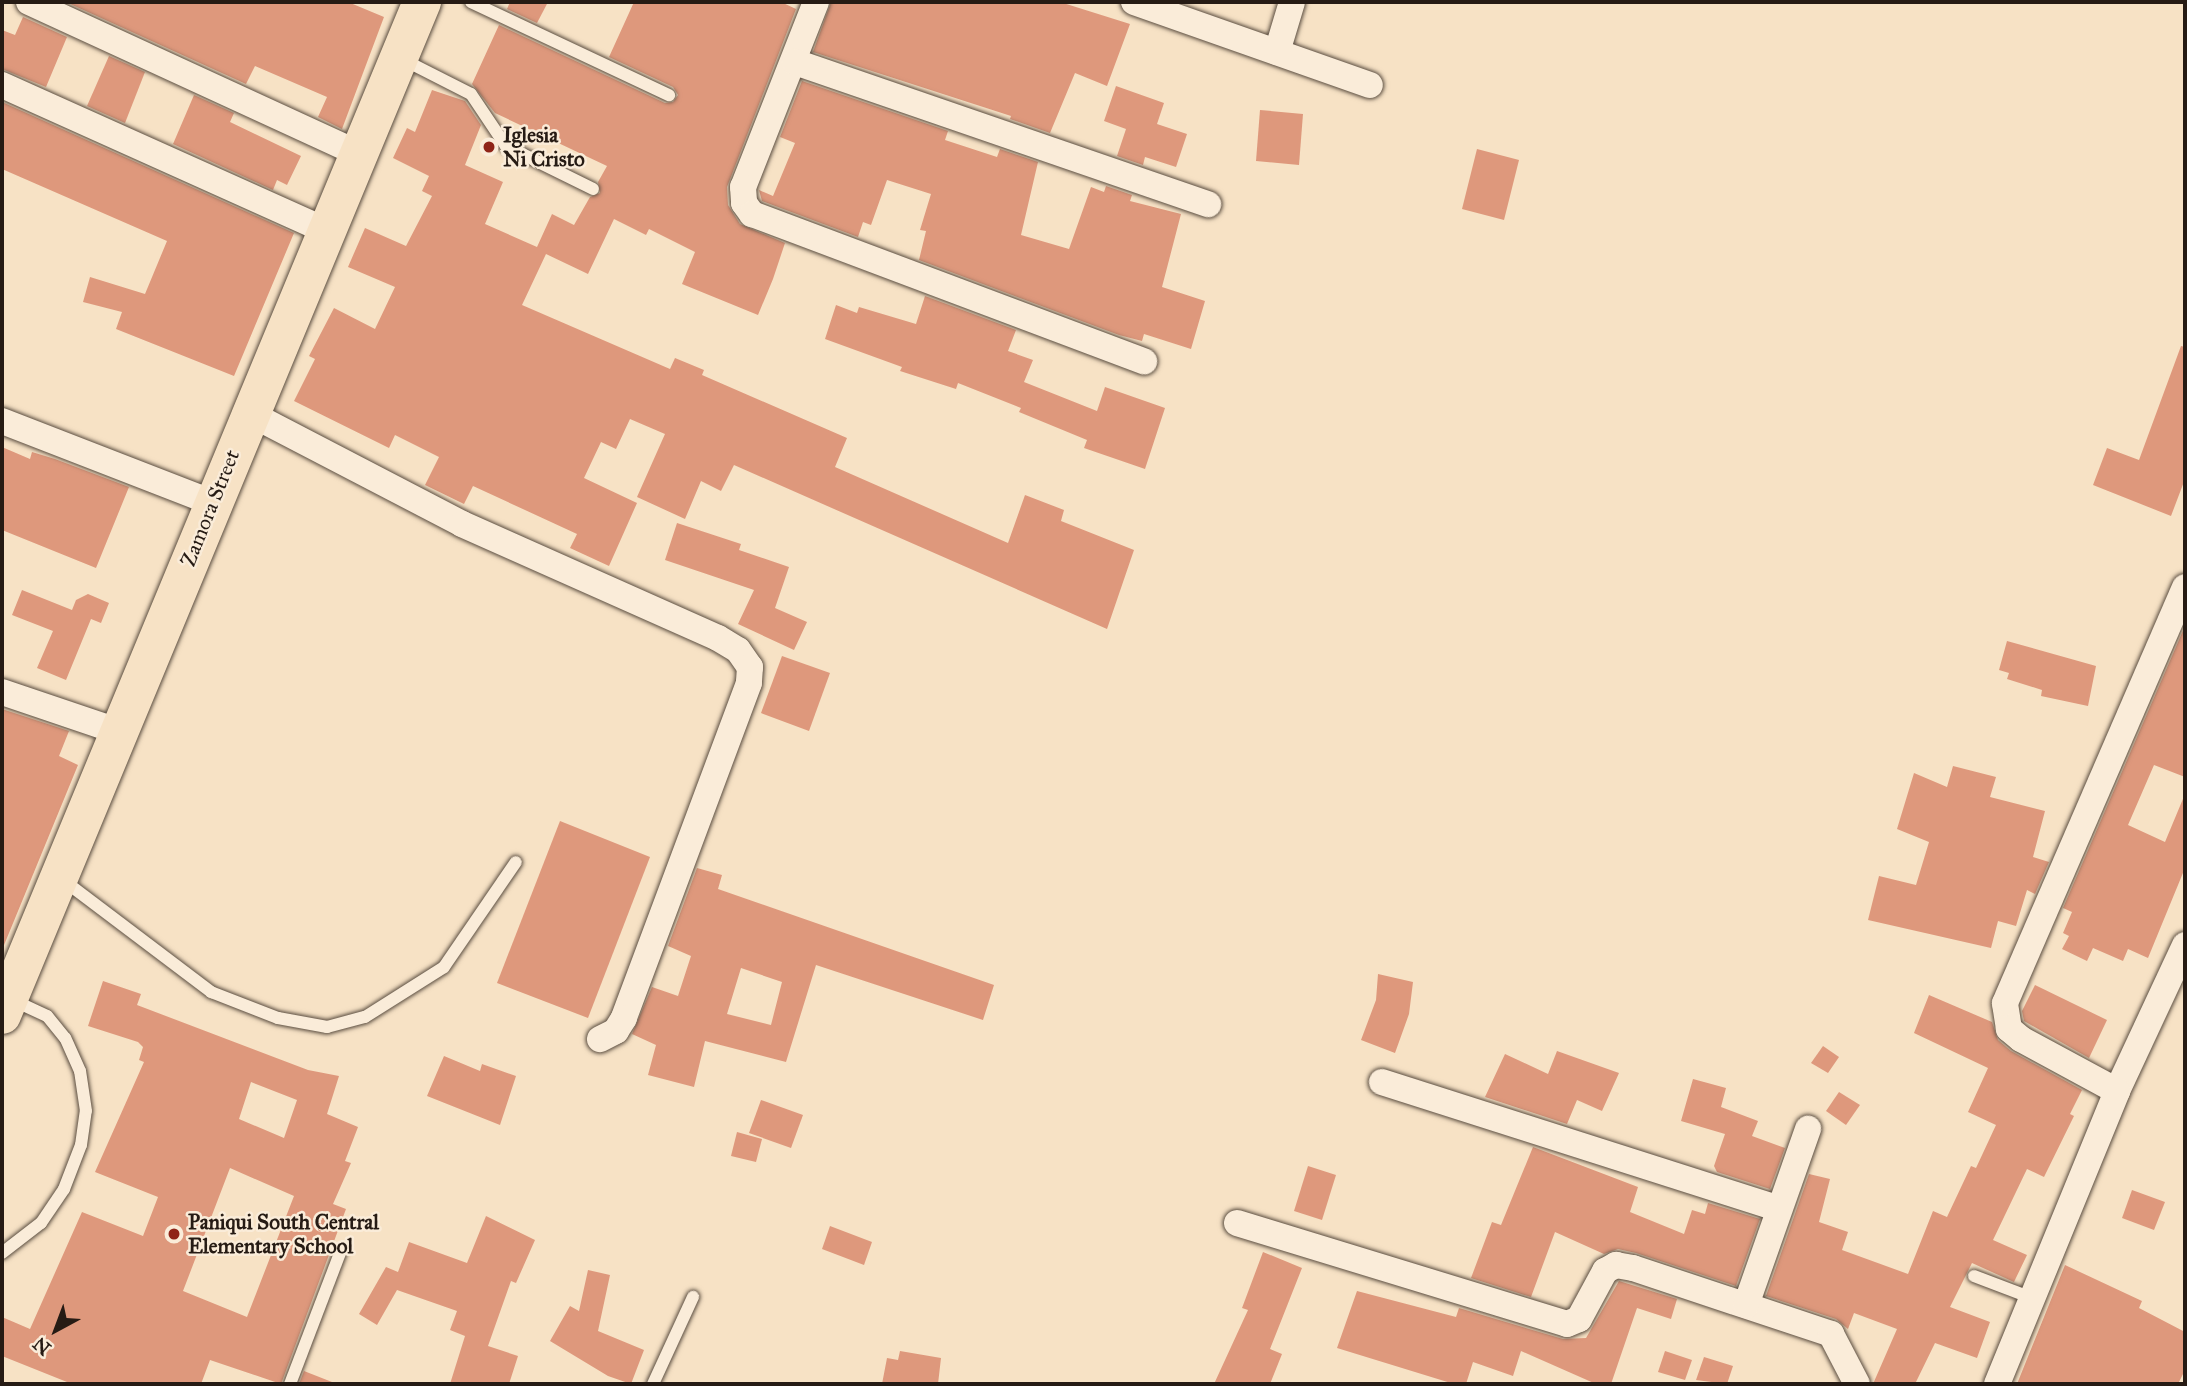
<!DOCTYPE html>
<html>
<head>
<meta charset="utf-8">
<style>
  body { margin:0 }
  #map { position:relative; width:2187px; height:1386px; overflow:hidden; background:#f7e2c5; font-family:"IM FELL Great Primer",serif }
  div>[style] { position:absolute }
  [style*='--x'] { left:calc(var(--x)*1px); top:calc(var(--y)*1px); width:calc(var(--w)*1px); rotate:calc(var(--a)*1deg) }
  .building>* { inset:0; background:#de987c }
  .roads { filter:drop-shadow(0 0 2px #5a4d40) drop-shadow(0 0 2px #5a4d40) }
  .service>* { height:12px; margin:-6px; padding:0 6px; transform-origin:6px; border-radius:6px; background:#faecd9 }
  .minor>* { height:26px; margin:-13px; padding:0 13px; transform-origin:13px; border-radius:13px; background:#faecd9 }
  .primary>* { height:38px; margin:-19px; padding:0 19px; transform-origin:19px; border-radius:19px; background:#f7e2c5 }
  .dots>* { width:19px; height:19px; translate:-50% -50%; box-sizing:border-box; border:4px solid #faecd9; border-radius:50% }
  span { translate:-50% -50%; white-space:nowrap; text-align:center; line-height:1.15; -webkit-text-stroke:5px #faecd9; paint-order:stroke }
  .poi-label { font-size:21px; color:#261b14; font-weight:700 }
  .left { translate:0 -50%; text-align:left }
  .street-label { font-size:21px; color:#261b14 }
  .frame { position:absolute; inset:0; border:4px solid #261b14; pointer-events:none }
  .north { position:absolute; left:21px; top:1295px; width:70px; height:70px; -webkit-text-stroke:5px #faecd9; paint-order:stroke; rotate:221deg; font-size:19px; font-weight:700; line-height:28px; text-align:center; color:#261b14 }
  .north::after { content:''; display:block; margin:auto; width:24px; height:32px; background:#261b14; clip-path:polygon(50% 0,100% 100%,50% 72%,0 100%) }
</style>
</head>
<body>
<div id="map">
  <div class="building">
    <i style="clip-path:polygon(66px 2px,348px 2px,384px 17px,342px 129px,318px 117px,327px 97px,255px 66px,246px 84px)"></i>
    <i style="clip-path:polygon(510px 2px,548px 2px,537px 23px,507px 9px)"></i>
    <i style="clip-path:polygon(634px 2px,781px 2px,796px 9px,727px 187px,728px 205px,740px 224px,785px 243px,773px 279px,758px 315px,682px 284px,695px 252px,649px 229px,646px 235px,614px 219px,588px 274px,546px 254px,522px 305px,670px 369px,675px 358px,704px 370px,702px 375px,847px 438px,835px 467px,1008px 543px,1025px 495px,1064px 510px,1061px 521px,1134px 550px,1107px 629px,734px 465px,721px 491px,701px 481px,685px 519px,637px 497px,665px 434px,630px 419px,616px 449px,601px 442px,584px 478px,637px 503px,609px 566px,570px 548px,577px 534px,473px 486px,464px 504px,425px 485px,439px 457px,395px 435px,389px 448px,294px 401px,315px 359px,309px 356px,334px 308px,375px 329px,395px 287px,348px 267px,365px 228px,406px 246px,432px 196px,422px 191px,429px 176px,393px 158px,407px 128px,415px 132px,432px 90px,465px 101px,481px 125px,465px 165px,503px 182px,485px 224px,537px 247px,552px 214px,574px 225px,590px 197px,600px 193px,598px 182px,607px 166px,495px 113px,472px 84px,499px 25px,665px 103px,673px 102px,678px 95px,673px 87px,609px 57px)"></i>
    <i style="clip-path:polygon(831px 2px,1060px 2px,1130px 24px,1107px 86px,1075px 73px,1050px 133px,1010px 119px,1011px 116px,813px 52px)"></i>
    <i style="clip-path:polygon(23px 17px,67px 37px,46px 87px,2px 69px,2px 30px,15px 35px)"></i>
    <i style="clip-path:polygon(109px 56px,145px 72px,125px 123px,87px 106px)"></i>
    <i style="clip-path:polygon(802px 81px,948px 131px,945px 140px,997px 157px,1000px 149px,1038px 162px,1021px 235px,1069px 249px,1091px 187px,1104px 192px,1106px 186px,1132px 195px,1130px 201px,1181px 214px,1162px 287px,1205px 301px,1191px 349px,1144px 334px,1142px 341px,1119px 335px,919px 260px,926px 231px,920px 230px,931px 194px,887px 180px,871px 225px,863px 222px,858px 237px,762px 201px,759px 190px,773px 196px,795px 143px,780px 137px)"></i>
    <i style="clip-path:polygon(1116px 86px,1164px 103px,1157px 124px,1187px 134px,1176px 167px,1145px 157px,1143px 165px,1117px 156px,1126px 129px,1104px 121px)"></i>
    <i style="clip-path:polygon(194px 95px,234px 113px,230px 122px,301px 156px,287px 185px,277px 180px,273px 190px,173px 144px)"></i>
    <i style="clip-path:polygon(2px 102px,294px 233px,234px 376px,116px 329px,122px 312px,83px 302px,90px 277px,145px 294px,167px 241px,2px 169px)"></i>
    <i style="clip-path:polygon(1260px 110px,1303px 114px,1299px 165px,1256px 161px)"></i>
    <i style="clip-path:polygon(1477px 149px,1519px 160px,1504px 220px,1462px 209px)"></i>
    <i style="clip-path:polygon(925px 296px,1016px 330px,1008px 351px,1033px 360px,1024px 382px,1097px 411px,1105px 387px,1165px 408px,1145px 469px,1084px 448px,1087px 440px,1019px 412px,1021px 408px,958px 383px,956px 389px,900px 371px,902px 367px,825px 339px,836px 305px,857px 313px,859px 307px,916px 324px)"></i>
    <i style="clip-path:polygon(2181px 346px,2185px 347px,2185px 479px,2171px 516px,2093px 485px,2107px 448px,2139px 460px)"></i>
    <i style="clip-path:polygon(2px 447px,30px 459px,32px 452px,55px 459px,129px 487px,96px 568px,2px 530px)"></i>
    <i style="clip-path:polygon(677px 523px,741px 544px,739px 550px,789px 567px,775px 608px,807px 622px,794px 650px,738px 624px,754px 590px,665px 560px)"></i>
    <i style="clip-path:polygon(22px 590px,72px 610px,76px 600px,88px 594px,109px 603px,101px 623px,91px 619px,66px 680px,37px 668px,53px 631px,12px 615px)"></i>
    <i style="clip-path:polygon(2185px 626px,2185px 777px,2154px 765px,2128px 825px,2165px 842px,2185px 794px,2185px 868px,2148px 958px,2128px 949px,2123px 961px,2093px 948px,2087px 961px,2062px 949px,2069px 936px,2063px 933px,2072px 912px,2063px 908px)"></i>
    <i style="clip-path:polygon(2007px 641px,2096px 666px,2088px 706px,2041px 696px,2042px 690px,2007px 679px,2009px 673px,1999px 670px)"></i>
    <i style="clip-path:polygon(782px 656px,830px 673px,809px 731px,761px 713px)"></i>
    <i style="clip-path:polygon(2px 709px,69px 731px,59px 756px,78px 765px,2px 950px)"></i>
    <i style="clip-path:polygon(1953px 766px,1996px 777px,1990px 797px,2045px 811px,2033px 857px,2049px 862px,2035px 894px,2027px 890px,2016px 926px,1998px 921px,1991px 948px,1868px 920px,1879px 876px,1916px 885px,1929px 842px,1897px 829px,1914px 773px,1947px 787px)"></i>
    <i style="clip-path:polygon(560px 821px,650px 857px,588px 1018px,497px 983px)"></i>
    <i style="clip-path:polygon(evenodd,697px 868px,722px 875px,718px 889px,994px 985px,983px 1020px,816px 965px,786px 1062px,705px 1041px,694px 1087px,648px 1075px,656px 1045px,632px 1034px,652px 987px,678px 996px,691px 956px,668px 946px,697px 868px,741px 968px,782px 982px,771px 1025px,727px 1014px,741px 968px)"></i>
    <i style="clip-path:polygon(1378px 974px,1413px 982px,1409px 1014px,1395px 1053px,1361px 1040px,1376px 1000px)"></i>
    <i style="clip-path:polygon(evenodd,103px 981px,141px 994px,137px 1005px,308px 1070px,339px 1076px,327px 1114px,358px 1127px,345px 1161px,351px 1163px,333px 1204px,346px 1209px,281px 1384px,210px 1360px,201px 1384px,72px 1384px,2px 1356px,2px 1317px,30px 1329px,82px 1212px,143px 1236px,158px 1197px,95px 1172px,144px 1062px,139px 1060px,143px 1047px,138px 1042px,88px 1026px,103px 981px,251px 1082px,297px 1100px,284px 1138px,239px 1119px,251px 1082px,103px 981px,230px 1168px,294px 1196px,247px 1317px,183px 1291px,230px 1168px)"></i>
    <i style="clip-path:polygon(2035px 985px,2107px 1020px,2089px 1058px,2024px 1021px,2022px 1011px)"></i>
    <i style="clip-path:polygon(1929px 995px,1992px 1022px,1998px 1040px,2011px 1051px,2082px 1090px,2070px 1114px,2074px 1116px,2044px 1177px,2027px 1169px,1993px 1240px,2027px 1255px,2014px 1282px,1972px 1263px,1950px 1307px,1990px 1322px,1977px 1358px,1935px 1343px,1915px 1384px,1873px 1384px,1897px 1329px,1854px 1313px,1848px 1329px,1836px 1319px,1766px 1296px,1809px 1174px,1830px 1179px,1819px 1222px,1848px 1232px,1842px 1250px,1908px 1274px,1933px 1211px,1947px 1217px,1971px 1166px,1976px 1168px,1996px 1125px,1968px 1112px,1988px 1068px,1914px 1033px)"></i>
    <i style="clip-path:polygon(1823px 1046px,1839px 1057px,1828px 1073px,1811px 1063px)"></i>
    <i style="clip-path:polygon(1557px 1051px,1619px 1073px,1602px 1111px,1577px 1100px,1567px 1124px,1485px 1097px,1505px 1054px,1548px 1074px)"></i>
    <i style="clip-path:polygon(444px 1056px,480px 1071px,482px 1064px,516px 1076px,500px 1125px,427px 1096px)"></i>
    <i style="clip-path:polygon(1693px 1079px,1726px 1088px,1721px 1107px,1758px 1121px,1752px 1136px,1785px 1148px,1770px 1189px,1717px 1172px,1714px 1166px,1725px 1134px,1681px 1121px)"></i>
    <i style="clip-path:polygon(1839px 1092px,1860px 1105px,1846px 1125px,1826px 1111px)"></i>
    <i style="clip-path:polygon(761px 1100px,803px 1115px,791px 1148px,749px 1133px)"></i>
    <i style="clip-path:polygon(737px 1132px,762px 1139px,756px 1162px,731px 1156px)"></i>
    <i style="clip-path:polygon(1533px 1147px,1638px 1187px,1630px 1212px,1684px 1234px,1692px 1210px,1705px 1214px,1708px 1203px,1760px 1219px,1736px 1286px,1636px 1253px,1618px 1249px,1604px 1254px,1555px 1232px,1531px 1297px,1471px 1278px,1492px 1222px,1501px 1225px)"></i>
    <i style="clip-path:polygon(1308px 1166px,1336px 1175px,1322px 1220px,1294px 1211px)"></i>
    <i style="clip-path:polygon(2132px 1190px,2165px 1202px,2154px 1230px,2122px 1218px)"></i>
    <i style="clip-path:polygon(486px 1216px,535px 1240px,516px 1283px,511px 1281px,488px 1346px,518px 1356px,509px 1384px,450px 1384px,465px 1336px,450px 1330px,457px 1311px,397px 1290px,377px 1325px,359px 1314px,386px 1267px,398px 1272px,409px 1242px,467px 1263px)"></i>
    <i style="clip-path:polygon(830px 1226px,872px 1242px,864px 1265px,822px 1249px)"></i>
    <i style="clip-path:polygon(1263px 1252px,1302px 1268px,1270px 1349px,1282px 1354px,1270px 1384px,1214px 1384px,1248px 1310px,1242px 1308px)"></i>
    <i style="clip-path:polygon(2065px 1265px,2142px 1301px,2139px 1308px,2185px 1332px,2185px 1370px,2178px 1384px,2017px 1384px)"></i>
    <i style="clip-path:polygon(588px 1270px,610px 1275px,598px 1331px,644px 1350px,631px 1384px,608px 1376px,550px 1341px,570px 1306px,579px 1311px)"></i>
    <i style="clip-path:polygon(1619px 1281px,1677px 1299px,1671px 1319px,1637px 1308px,1611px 1384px,1596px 1384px,1521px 1351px,1513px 1376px,1473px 1362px,1466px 1384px,1454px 1384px,1337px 1348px,1357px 1291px,1456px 1317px,1459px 1308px,1563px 1339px,1586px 1338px)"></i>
    <i style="clip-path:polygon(900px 1351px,941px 1358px,938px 1384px,882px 1384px,887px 1358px,898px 1360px)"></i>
    <i style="clip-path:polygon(1665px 1351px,1692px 1360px,1685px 1380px,1658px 1372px)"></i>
    <i style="clip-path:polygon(1704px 1357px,1733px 1366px,1727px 1384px,1696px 1380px)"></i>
    <i style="clip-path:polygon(304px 1371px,332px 1382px,332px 1384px,299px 1384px)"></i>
  </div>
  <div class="roads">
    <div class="service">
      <i style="--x:471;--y:2;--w:219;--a:25.2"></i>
      <i style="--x:402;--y:59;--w:77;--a:26.9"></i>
      <i style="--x:471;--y:94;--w:63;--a:56.1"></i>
      <i style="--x:506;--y:146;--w:97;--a:26.3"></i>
      <i style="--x:63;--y:880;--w:186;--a:37.1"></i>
      <i style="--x:211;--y:992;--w:72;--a:21.2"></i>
      <i style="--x:278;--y:1018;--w:50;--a:10.4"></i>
      <i style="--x:327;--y:1027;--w:39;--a:-15"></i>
      <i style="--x:365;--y:1017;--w:93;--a:-32.3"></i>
      <i style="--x:444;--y:967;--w:127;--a:-55.6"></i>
      <i style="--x:2;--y:1253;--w:49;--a:-37.6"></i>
      <i style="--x:41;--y:1223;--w:41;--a:-55.9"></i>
      <i style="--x:64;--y:1189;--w:47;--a:-68.9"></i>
      <i style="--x:81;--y:1145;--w:34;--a:-82"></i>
      <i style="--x:86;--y:1111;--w:40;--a:-98.5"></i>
      <i style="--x:80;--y:1071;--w:36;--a:-114"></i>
      <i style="--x:65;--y:1038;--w:28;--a:-129"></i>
      <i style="--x:47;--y:1016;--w:38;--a:-155"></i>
      <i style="--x:1974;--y:1276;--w:62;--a:20.8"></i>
      <i style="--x:290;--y:1384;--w:140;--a:-69.1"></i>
      <i style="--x:653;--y:1384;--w:96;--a:-65.3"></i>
    </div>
    <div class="minor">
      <i style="--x:29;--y:2;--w:362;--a:24.7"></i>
      <i style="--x:816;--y:2;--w:199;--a:111.5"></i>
      <i style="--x:743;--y:187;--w:16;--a:86"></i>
      <i style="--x:744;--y:203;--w:14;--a:54"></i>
      <i style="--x:752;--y:214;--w:419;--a:20.6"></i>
      <i style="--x:1134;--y:2;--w:250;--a:19.4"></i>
      <i style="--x:1277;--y:52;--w:52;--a:-73.3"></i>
      <i style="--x:795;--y:62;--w:437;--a:19"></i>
      <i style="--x:2;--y:85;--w:356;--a:24.2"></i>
      <i style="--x:249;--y:413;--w:240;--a:27.5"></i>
      <i style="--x:462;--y:524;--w:280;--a:24"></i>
      <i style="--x:718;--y:638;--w:23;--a:31"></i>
      <i style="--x:738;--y:650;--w:21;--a:55"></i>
      <i style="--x:750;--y:667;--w:16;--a:94"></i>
      <i style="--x:749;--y:683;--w:358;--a:110.5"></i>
      <i style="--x:624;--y:1018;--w:15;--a:122"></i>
      <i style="--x:616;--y:1031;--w:18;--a:153"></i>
      <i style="--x:2;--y:421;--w:224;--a:21.2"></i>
      <i style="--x:2;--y:692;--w:125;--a:18.7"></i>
      <i style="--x:1382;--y:1082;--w:415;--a:17.7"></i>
      <i style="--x:2117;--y:1091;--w:161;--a:-65"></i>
      <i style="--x:1237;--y:1223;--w:345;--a:17"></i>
      <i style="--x:1567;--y:1324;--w:13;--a:-23"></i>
      <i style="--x:1579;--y:1319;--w:55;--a:-61.6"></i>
      <i style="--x:1605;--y:1271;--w:13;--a:-29"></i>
      <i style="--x:1616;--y:1265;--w:17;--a:10"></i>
      <i style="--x:1633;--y:1268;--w:209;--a:18.4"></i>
      <i style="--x:1831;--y:1334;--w:56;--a:62.5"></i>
      <i style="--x:1746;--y:1305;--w:187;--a:-70.6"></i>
      <i style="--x:1997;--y:1384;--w:317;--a:-67.7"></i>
      <i style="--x:2117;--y:1091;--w:109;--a:-151.6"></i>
      <i style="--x:2021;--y:1039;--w:16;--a:-140"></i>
      <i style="--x:2009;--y:1029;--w:26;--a:-99"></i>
      <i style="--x:2005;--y:1003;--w:453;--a:-66.6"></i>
    </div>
    <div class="primary">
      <i style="--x:2;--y:1015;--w:1097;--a:-67.48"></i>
    </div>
  </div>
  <div class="dots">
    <i style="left:489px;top:147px;background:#8f2418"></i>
    <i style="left:174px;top:1234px;background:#8f2418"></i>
  </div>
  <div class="poi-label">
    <span class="left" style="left:503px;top:147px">Iglesia<br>Ni Cristo</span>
    <span class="left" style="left:188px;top:1234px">Paniqui South Central<br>Elementary School</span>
  </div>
  <div class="street-label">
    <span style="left:210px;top:508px;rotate:-68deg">Zamora Street</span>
  </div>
  <div class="frame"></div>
  <div class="north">N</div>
</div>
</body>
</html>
